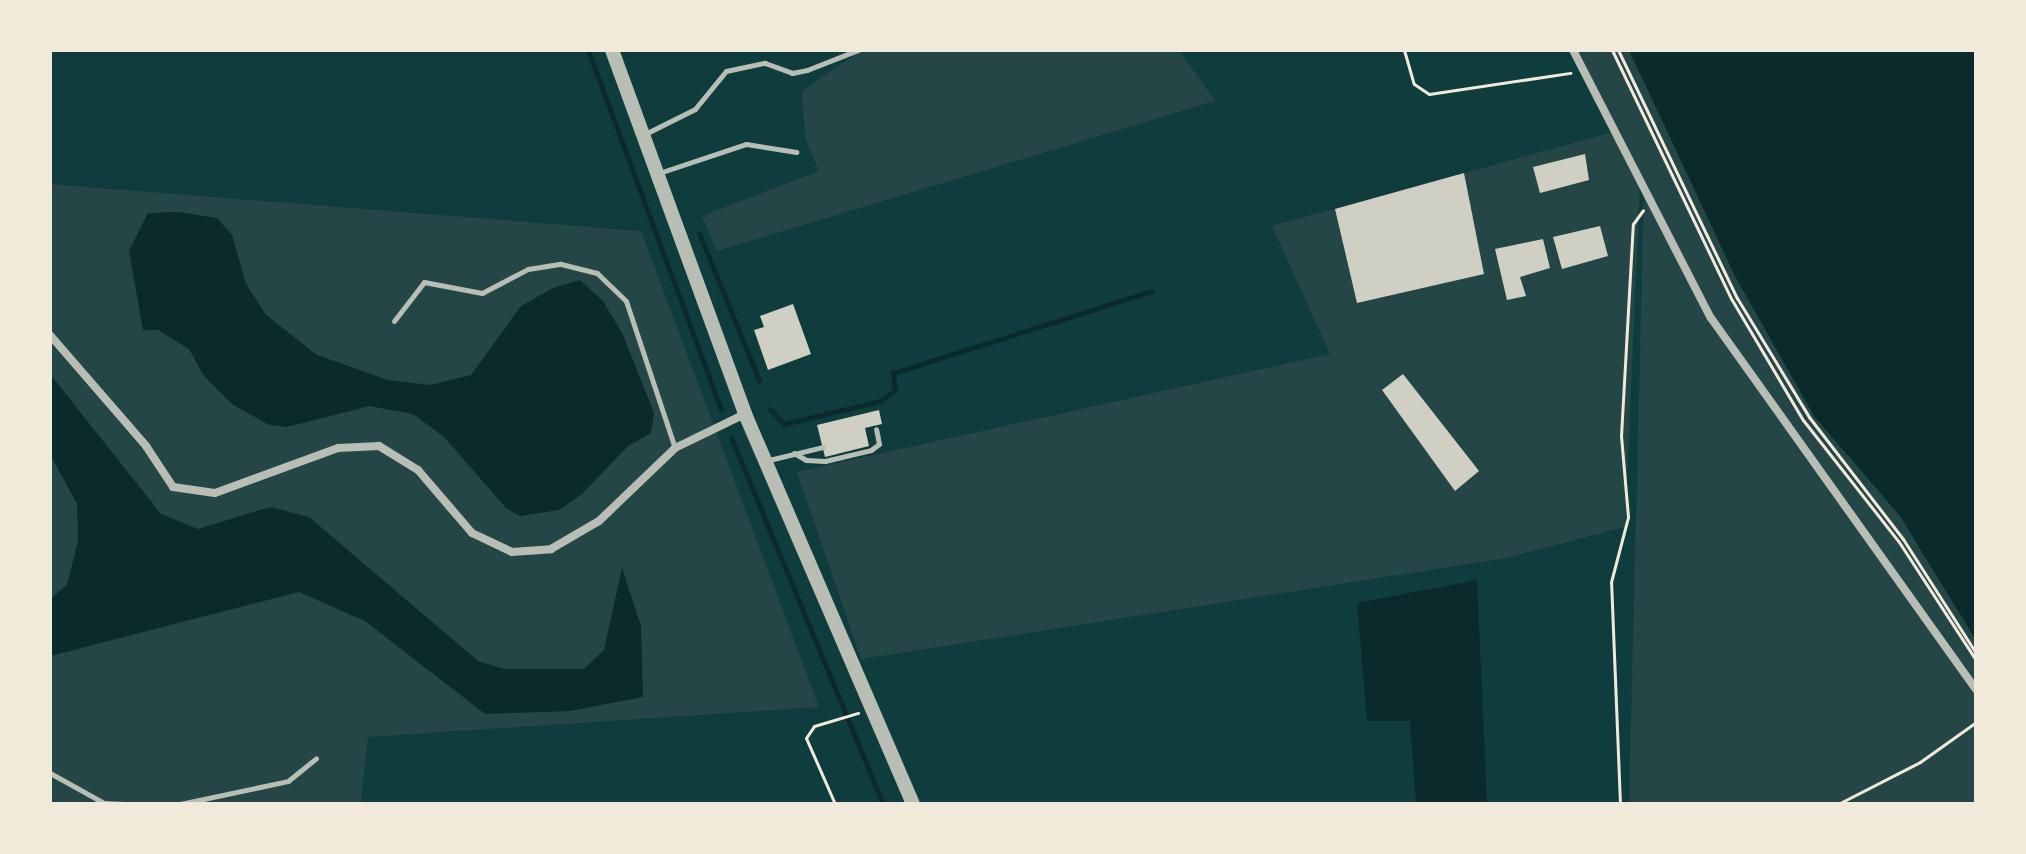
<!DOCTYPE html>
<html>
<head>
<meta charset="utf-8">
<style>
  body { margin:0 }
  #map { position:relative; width:2026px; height:854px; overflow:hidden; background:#0f3d3e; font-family:"Zilla Slab",serif }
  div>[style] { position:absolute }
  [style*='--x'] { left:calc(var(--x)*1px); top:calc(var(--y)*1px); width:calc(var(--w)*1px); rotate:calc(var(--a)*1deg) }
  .green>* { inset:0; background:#244646 }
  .water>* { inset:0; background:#0a2a2b }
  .stream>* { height:5px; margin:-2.5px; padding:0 2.5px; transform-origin:2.5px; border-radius:2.5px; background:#0a2a2b }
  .building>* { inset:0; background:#cfcfc3 }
  .path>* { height:3px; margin:-1.5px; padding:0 1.5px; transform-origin:1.5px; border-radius:1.5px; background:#f1e9da }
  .service>* { height:5px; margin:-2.5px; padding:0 2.5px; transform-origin:2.5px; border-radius:2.5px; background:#b8beb3 }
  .minor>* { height:8px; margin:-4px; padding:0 4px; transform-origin:4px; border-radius:4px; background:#b8beb3 }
  .tertiary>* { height:14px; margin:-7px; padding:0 7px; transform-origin:7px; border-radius:7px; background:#b8beb3 }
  span { translate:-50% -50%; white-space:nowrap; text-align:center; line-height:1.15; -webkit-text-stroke:8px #f1e9da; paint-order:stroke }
  .frame { position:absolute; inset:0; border:52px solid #f1e9da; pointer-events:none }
</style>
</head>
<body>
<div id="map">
  <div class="green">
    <i style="clip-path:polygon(862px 50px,1179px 50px,1215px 101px,717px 251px,702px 216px,819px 171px,805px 138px,802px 91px)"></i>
    <i style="clip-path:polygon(1574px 50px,1629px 50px,1735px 276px,1814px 415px,1900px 516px,1976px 640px,1976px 804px,1629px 804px,1644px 190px,1640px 184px,1625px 527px,1506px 558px,861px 659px,797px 472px,1330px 354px,1272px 226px,1613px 132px)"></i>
    <i style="clip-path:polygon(50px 184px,641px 231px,819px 707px,368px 737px,361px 802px,50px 804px)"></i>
  </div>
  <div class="water">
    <i style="clip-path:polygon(1629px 50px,1976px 50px,1976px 640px,1900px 516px,1814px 416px,1735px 276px)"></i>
    <i style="clip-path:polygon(178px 212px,217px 218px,232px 235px,246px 284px,266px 315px,317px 355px,388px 380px,430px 385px,471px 375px,521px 306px,553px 288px,580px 280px,603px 301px,623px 335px,654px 413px,651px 433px,628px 446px,582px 494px,559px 510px,520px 516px,507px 509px,444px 437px,413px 414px,369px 406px,287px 427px,269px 425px,232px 404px,204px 376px,189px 349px,158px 330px,143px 330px,129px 251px,148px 213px)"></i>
    <i style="clip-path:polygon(50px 374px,161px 514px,198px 529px,270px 507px,309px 517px,478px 661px,505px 669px,584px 669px,604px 650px,622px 568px,641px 626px,643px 697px,570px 711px,485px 714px,365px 621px,299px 592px,50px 656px,50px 599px,67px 585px,78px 541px,77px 504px,50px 454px)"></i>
    <i style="clip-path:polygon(1477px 580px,1487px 804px,1416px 804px,1410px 721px,1367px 721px,1357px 603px)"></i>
  </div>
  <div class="stream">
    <i style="--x:588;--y:50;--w:384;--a:69.7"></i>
    <i style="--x:699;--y:233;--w:159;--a:67.8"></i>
    <i style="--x:770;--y:409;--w:21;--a:47"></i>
    <i style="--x:784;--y:424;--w:99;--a:-13.5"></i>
    <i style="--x:880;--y:401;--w:19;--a:-36"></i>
    <i style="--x:895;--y:390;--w:17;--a:-97"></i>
    <i style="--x:893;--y:373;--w:271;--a:-17.6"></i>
    <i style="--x:731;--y:437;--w:397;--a:67.5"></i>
  </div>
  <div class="building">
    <i style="clip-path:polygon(1585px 154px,1589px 180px,1540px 193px,1533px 167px)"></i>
    <i style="clip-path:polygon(1464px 173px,1484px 274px,1357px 303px,1335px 209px)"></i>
    <i style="clip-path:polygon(1600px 226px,1608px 256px,1562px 269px,1553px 237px)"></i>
    <i style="clip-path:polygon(1543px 239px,1550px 268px,1520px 277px,1526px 296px,1507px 300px,1495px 249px)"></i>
    <i style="clip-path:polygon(793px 304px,811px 354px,768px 370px,754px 330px,764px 327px,760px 316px)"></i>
    <i style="clip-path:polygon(1403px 374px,1479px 471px,1455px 491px,1382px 390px)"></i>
    <i style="clip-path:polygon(879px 410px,882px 424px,865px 428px,869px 446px,825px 457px,817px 425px)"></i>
  </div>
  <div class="path">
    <i style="--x:1404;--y:50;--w:35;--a:74"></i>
    <i style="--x:1414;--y:84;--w:18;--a:34"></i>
    <i style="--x:1429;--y:94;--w:143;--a:-8.5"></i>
    <i style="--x:1612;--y:50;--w:277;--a:64.4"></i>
    <i style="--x:1732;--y:300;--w:139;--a:59.4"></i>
    <i style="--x:1803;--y:420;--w:155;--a:51.8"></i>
    <i style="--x:1899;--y:542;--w:141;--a:56.9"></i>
    <i style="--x:1618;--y:50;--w:275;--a:64.4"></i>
    <i style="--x:1737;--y:298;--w:139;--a:58.8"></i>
    <i style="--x:1809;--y:417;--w:154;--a:52.4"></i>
    <i style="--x:1903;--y:539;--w:135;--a:57.4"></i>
    <i style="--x:835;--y:804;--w:72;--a:-113.7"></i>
    <i style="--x:806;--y:738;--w:14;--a:-56"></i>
    <i style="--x:814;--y:726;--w:46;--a:-16.5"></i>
    <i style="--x:1620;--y:804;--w:222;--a:-92.3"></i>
    <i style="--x:1611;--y:582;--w:67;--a:-75.3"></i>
    <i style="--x:1628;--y:517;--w:81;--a:-94.9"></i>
    <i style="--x:1621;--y:436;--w:212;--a:-86.8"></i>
    <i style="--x:1633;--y:224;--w:17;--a:-54"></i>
    <i style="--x:1838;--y:804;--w:92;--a:-27.1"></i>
    <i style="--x:1920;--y:762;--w:69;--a:-35.5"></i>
  </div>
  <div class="service">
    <i style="--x:645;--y:134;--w:56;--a:-26.6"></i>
    <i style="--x:695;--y:109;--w:49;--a:-50.8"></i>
    <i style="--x:726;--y:71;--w:40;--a:-12"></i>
    <i style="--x:765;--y:63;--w:29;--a:20"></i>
    <i style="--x:792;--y:73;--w:15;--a:-11"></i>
    <i style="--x:807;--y:70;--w:55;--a:-21.4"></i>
    <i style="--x:659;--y:173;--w:92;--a:-18.4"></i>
    <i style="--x:746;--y:144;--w:51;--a:9.1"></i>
    <i style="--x:394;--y:321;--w:49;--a:-52.4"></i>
    <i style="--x:424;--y:282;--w:59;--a:10.7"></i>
    <i style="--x:482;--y:293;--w:52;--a:-27.6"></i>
    <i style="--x:528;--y:269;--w:33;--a:-9"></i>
    <i style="--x:561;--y:264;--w:37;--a:14"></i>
    <i style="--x:597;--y:273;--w:40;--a:44"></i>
    <i style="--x:626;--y:301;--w:155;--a:71.6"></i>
    <i style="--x:794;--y:453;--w:14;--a:30"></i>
    <i style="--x:806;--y:460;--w:19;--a:3"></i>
    <i style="--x:825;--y:461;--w:47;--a:-13.4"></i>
    <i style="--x:871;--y:450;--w:10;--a:-37"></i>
    <i style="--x:879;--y:444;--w:15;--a:-101"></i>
    <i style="--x:769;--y:460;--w:56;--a:-13.5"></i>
    <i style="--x:50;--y:773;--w:62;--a:29.1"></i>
    <i style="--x:104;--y:803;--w:20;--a:3"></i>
    <i style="--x:180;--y:804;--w:110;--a:-12"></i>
    <i style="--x:288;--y:781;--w:36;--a:-39"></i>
  </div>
  <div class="minor">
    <i style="--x:1573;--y:50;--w:301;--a:62.8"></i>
    <i style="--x:1711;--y:318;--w:456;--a:54.5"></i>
    <i style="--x:50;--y:335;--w:147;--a:49.1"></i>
    <i style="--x:146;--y:446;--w:49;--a:56.6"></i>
    <i style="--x:173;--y:487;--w:42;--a:8.1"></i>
    <i style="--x:215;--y:493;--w:131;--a:-20.1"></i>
    <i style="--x:338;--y:448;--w:41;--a:-2.8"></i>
    <i style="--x:379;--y:446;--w:46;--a:31.6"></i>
    <i style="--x:418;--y:470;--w:83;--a:49.4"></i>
    <i style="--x:472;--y:533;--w:44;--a:25.4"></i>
    <i style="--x:512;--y:552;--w:39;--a:-4"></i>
    <i style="--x:551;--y:549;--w:56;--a:-30.3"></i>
    <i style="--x:599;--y:521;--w:105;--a:-43.8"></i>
    <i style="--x:675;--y:448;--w:78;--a:-25.9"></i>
  </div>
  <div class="tertiary">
    <i style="--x:612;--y:50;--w:388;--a:69.9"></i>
    <i style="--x:745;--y:414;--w:425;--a:66.7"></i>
  </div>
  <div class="frame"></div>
</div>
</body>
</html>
